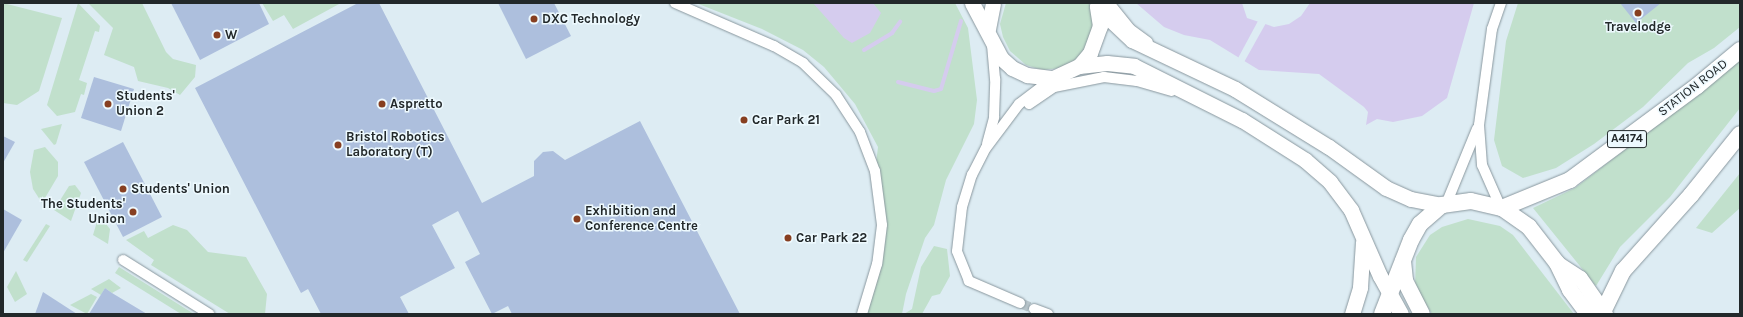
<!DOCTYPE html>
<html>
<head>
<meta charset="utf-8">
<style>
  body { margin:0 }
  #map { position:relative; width:1743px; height:317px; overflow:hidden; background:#ddecf3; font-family:Karla,sans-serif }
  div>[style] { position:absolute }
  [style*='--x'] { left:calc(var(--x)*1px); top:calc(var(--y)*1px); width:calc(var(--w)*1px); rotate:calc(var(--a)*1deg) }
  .green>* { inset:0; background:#c1e0cc }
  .water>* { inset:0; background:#d5ccee }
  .pier>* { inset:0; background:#ddecf3 }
  .stream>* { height:4px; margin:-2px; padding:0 2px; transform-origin:2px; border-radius:2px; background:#d5ccee }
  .building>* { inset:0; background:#adbfdd }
  .street-tunnel>* { height:10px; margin-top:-5px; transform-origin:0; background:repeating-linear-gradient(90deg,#b8c5cb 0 10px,transparent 0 15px) }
  .roads { filter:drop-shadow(0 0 1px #89979e) drop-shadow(0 0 1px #89979e) }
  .street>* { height:10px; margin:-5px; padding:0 5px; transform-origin:5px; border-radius:5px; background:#fff }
  .secondary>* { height:15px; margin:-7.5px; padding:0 7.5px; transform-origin:7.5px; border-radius:7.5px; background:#fff }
  .primary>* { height:16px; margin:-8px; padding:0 8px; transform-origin:8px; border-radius:8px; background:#fff }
  .dots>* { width:11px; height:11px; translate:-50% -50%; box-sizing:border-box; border:2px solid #edf9fe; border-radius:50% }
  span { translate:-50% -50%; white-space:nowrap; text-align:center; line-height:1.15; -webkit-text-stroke:3px #edf9fe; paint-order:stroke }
  .shield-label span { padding:1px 3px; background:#edf9fe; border:1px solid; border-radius:3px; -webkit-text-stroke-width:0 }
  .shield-label { font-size:12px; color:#22282a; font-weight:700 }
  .poi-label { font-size:13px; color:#22282a; font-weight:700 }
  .left { translate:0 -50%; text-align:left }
  .right { translate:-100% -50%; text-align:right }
  .street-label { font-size:13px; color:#22282a }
  .frame { position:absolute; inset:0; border:4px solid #22282a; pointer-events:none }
</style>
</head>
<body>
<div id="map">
  <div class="green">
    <i style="clip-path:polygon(3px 3px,62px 18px,39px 91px,17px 105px,3px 103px)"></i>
    <i style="clip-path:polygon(78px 3px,100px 26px,99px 32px,95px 31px,79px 80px,87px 83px,84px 95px,81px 94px,75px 112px,57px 116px,47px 105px)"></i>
    <i style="clip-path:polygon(88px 3px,142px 3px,166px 52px,173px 59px,196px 65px,195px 77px,180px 95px,168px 88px,138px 81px,134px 67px,104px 55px,113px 28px)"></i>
    <i style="clip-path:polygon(262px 3px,341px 3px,293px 29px,284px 15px,273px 21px)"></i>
    <i style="clip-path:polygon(696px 3px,955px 3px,968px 28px,977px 100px,974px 124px,946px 180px,934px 225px,925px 238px,906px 294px,902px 314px,862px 314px,879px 255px,875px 171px,878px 147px,855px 104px,824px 67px,803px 50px,762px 29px)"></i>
    <i style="clip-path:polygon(1006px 3px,1089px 3px,1094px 16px,1093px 34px,1080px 57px,1061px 68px,1042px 70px,1026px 65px,1010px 51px,1003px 37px,1000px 24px)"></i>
    <i style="clip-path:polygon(1518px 3px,1740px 3px,1740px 27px,1714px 48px,1688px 63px,1643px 107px,1594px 144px,1556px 168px,1523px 178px,1502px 166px,1494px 140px,1506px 41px)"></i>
    <i style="clip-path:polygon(1740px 56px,1740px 108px,1670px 197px,1620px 247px,1596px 286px,1533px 208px,1575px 188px,1710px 84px)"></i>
    <i style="clip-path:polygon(62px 124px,56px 144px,54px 145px,41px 129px)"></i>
    <i style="clip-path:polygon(45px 147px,58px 162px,58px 176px,42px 203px,33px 189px,30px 172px,34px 150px)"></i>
    <i style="clip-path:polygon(1740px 173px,1740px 208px,1712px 233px,1696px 228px)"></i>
    <i style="clip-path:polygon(75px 185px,81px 193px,71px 221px,54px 210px,69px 186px)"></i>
    <i style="clip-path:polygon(99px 215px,110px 229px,108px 244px,93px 235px)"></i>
    <i style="clip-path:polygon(1468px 219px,1500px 226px,1513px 235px,1574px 314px,1432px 314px,1415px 286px,1416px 257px,1430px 235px,1442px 227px)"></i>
    <i style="clip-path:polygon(46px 224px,50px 226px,27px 262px,23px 260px)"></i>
    <i style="clip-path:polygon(173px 225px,187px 230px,208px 252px,246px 257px,267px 294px,265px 314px,230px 314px,151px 265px,154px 260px,126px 240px,144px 231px,148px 238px)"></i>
    <i style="clip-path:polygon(934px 246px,947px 249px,950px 276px,940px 294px,932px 296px,922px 314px,904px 314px,912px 309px,921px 267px)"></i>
    <i style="clip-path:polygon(119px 267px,194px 314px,181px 314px,115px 273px)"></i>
    <i style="clip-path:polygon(16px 271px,27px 294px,15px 302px,7px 287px)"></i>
    <i style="clip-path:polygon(109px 279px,121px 288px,112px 293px,105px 288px,101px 295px,91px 289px)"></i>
    <i style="clip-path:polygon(91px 294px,97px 297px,87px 314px,70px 305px)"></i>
  </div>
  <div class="water">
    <i style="clip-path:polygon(813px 3px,873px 3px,881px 13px,870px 33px,852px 43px,844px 38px)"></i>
    <i style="clip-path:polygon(1136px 3px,1242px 3px,1247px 18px,1274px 27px,1289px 24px,1301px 16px,1310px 3px,1474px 3px,1447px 98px,1422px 116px,1393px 122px,1377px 119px,1366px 125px,1368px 112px,1364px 107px,1319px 74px,1259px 70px,1210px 40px,1184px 35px,1164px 27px)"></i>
  </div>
  <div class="pier">
    <i style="clip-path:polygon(1258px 21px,1266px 23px,1243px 64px,1237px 60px)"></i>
  </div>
  <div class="stream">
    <i style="--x:864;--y:50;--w:33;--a:-31"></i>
    <i style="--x:892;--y:33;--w:14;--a:-54"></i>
    <i style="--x:898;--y:82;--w:37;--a:14"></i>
    <i style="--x:934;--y:91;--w:7;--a:-16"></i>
    <i style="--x:941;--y:89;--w:71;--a:-73.6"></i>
  </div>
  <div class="building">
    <i style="clip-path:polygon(171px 3px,259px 3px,269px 24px,200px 60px)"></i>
    <i style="clip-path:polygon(358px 3px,379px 3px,482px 203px,534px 176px,534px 161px,543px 152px,553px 151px,565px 160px,640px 121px,740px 314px,512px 314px,508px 306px,492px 314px,465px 262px,480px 254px,458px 211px,432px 225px,455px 268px,400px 297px,409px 314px,321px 314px,308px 289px,301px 293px,195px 88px)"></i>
    <i style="clip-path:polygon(498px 3px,554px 3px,571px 36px,526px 59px)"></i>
    <i style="clip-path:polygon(1620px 3px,1661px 3px,1636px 23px)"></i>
    <i style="clip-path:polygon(94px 77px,134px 89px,121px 131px,81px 118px)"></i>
    <i style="clip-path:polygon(3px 136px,15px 142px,3px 163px)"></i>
    <i style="clip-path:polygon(123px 142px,162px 217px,123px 237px,84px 162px)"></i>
    <i style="clip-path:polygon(3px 209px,22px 220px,3px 253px)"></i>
    <i style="clip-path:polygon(105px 288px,112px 293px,147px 314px,89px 314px)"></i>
    <i style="clip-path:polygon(43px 292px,77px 314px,35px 314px)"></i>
  </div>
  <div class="street-tunnel">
    <i style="--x:1020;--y:303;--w:15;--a:23"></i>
  </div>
  <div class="roads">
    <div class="street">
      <i style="--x:675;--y:3;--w:108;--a:23.5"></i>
      <i style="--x:774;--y:46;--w:34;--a:30"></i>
      <i style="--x:803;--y:63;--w:46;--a:44.1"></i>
      <i style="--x:836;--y:95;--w:44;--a:57"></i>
      <i style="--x:860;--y:132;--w:42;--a:69"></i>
      <i style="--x:875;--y:171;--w:54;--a:82.6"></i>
      <i style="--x:882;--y:225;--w:39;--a:97"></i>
      <i style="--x:877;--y:264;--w:52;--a:106.7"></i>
      <i style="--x:1109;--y:3;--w:33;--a:51"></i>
      <i style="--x:1130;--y:29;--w:22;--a:36"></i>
      <i style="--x:1029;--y:104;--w:30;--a:-34"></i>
      <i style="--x:1054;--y:87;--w:51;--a:-11.3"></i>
      <i style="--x:1104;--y:77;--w:33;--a:7"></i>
      <i style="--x:1137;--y:81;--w:36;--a:16"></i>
      <i style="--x:987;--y:144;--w:28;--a:-75"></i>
      <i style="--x:994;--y:117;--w:38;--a:-88"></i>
      <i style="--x:995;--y:79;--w:36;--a:-95"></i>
      <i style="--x:1447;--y:202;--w:79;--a:-67.7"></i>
      <i style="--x:1501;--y:208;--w:47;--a:-113.8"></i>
      <i style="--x:1482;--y:165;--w:40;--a:-94.3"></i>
      <i style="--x:1479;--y:125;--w:97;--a:-82.3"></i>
      <i style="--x:1492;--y:29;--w:28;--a:-71"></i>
      <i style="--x:123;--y:260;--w:102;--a:32.1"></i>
      <i style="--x:1020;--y:303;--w:56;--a:-156.7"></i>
      <i style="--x:969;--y:281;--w:32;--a:-112"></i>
      <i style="--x:957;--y:251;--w:44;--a:-83.5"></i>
      <i style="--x:962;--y:207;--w:34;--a:-73"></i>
      <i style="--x:972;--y:175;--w:30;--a:-63"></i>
      <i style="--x:986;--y:148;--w:55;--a:-53.1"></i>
      <i style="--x:1019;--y:104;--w:43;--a:-37.4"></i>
      <i style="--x:1034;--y:309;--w:15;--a:20"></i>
    </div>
    <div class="secondary">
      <i style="--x:972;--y:3;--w:62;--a:62.2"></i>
      <i style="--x:1001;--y:58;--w:15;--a:42"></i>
      <i style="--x:1012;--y:68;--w:17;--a:25"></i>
      <i style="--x:1027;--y:75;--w:26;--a:7"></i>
      <i style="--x:1053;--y:78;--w:29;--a:-25"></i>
      <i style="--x:1079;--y:66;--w:17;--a:-50"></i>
      <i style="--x:1090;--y:53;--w:29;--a:-70"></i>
      <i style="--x:1100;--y:26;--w:20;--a:-99"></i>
      <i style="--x:1098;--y:8;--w:47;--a:43.3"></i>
      <i style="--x:1132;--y:40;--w:114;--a:25.4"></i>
      <i style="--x:1235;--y:89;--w:110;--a:31.7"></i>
      <i style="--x:1329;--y:147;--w:70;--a:35.7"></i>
      <i style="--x:1386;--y:188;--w:27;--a:24"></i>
      <i style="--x:1411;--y:199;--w:32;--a:11"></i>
      <i style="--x:988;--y:29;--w:26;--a:-79"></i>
      <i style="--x:1079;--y:66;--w:28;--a:-6"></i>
      <i style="--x:1107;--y:63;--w:27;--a:6"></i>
      <i style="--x:1134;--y:66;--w:121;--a:26.6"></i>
      <i style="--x:1242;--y:120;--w:75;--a:32.4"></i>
      <i style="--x:1305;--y:160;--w:33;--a:41"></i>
      <i style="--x:1330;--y:182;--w:35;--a:53"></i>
      <i style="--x:1351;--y:210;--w:72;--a:66.3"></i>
      <i style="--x:1380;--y:276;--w:43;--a:61.1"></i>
      <i style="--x:1557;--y:263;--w:27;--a:33"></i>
      <i style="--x:1580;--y:278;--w:44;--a:55.2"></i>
      <i style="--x:1352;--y:314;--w:28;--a:-73"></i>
      <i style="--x:1360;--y:287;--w:45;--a:-86.2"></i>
    </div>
    <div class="primary">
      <i style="--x:1502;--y:208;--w:74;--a:-22.4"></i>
      <i style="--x:1570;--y:180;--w:158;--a:-36.5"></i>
      <i style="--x:1697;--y:86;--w:56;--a:-39.9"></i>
      <i style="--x:1403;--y:261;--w:20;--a:84"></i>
      <i style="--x:1405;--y:281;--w:37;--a:63"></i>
      <i style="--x:1382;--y:314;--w:79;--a:-68.6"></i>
      <i style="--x:1411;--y:240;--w:18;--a:-61"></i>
      <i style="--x:1420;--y:224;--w:29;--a:-41"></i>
      <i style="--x:1442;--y:205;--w:29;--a:-8"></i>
      <i style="--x:1471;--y:201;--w:32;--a:13"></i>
      <i style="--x:1502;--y:208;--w:33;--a:35"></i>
      <i style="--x:1529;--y:227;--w:46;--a:52.1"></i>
      <i style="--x:1557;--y:263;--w:30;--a:64"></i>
      <i style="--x:1570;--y:290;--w:30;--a:53"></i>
      <i style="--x:1602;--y:314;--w:48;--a:-64"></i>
      <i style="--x:1623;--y:271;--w:102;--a:-48.2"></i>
      <i style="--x:1691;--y:195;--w:78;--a:-51.2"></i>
    </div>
  </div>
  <div class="dots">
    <i style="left:1638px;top:13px;background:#873f21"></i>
    <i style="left:534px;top:19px;background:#873f21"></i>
    <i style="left:217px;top:35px;background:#873f21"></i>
    <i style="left:108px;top:104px;background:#873f21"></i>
    <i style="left:382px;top:104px;background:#873f21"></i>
    <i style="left:744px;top:120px;background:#873f21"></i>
    <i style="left:338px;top:145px;background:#873f21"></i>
    <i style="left:123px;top:189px;background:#873f21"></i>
    <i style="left:133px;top:212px;background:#873f21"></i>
    <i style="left:577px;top:219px;background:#873f21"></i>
    <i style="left:788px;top:238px;background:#873f21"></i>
  </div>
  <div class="shield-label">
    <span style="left:1627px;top:139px">A4174</span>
  </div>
  <div class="poi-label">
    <span class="left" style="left:542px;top:19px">DXC Technology</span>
    <span style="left:1638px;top:27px">Travelodge</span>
    <span class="left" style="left:225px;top:35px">W</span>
    <span class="left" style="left:116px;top:104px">Students'<br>Union 2</span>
    <span class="left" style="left:390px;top:104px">Aspretto</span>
    <span class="left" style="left:752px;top:120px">Car Park 21</span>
    <span class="left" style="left:346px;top:145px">Bristol Robotics<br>Laboratory (T)</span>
    <span class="left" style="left:131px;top:189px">Students' Union</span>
    <span class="right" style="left:125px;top:212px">The Students'<br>Union</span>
    <span class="left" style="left:585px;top:219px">Exhibition and<br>Conference Centre</span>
    <span class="left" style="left:796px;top:238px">Car Park 22</span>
  </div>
  <div class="street-label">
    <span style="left:1693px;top:88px;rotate:-38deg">STATION ROAD</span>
  </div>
  <div class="frame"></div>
</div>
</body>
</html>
